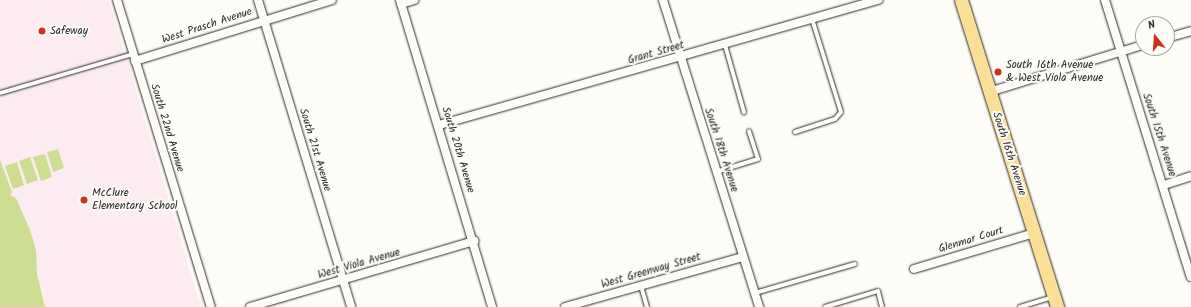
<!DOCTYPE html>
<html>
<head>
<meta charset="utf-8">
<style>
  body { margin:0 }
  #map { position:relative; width:1191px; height:307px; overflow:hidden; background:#fdfcf7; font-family:Kalam,sans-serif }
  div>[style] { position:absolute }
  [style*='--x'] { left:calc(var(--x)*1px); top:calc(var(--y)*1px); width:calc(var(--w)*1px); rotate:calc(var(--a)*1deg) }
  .built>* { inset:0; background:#fcebf0 }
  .green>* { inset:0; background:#cddd91 }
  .roads { filter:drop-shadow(0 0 1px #2b2b2b) drop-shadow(0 0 1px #2b2b2b) }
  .service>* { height:4px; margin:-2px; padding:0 2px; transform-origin:2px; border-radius:2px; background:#fdfcf7 }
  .minor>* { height:8px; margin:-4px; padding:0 4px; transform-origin:4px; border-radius:4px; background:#fdfcf7 }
  .primary>* { height:13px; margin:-6.5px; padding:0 6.5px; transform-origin:6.5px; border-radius:6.5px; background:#fbdf96 }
  .dots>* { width:11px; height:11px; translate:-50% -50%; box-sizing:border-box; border:2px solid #fdfcf7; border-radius:50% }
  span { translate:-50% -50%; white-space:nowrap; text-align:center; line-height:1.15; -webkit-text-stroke:4px #fdfcf7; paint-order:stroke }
  .street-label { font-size:11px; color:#2b2b2b }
  .poi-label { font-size:11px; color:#2b2b2b }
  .left { translate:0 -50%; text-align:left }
  .north { position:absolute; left:1135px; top:16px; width:40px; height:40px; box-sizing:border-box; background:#fdfcf7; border:1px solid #a9a8a5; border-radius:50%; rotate:343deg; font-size:11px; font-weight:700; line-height:16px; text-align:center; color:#2b2b2b }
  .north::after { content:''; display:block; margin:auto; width:14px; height:18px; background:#c8321e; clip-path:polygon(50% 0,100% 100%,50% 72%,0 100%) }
</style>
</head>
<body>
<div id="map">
  <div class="built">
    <i style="clip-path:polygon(0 0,109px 0,201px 307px,0 307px)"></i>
  </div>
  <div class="green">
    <i style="clip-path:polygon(58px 149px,64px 168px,53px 172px,47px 152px)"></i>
    <i style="clip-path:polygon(45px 154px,52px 177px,41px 181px,33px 157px)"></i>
    <i style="clip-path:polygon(30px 157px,38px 180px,27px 184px,19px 161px)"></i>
    <i style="clip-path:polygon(0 160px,12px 192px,10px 195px,16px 198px,30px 230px,36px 250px,37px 274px,45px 307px,0 307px)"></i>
    <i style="clip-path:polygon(17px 162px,24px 185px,13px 189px,5px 166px)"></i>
  </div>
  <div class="roads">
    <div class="service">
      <i style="--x:725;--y:45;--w:70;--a:74.2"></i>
      <i style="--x:0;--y:93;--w:139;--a:-16.3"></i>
      <i style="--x:795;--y:132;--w:42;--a:-18"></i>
      <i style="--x:835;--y:119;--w:9;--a:-49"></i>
      <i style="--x:841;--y:112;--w:97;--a:-107.3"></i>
      <i style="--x:716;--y:172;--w:44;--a:-17.2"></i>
      <i style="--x:758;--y:159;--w:29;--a:-108"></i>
      <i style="--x:641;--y:286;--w:22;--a:74"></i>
      <i style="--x:755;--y:293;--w:104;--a:-16.2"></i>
      <i style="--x:825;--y:307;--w:55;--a:-16.8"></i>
      <i style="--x:878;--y:291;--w:16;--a:76"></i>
      <i style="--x:1020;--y:307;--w:34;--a:-17"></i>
    </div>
    <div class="minor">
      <i style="--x:117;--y:0;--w:321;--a:73"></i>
      <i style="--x:258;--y:0;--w:321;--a:73.1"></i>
      <i style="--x:400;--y:0;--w:320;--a:73.3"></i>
      <i style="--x:663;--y:0;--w:322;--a:72.6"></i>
      <i style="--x:1105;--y:0;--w:290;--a:72.8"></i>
      <i style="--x:401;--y:4;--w:14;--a:-17"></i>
      <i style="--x:1167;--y:38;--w:25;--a:-16"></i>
      <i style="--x:135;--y:61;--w:206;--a:-17.2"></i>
      <i style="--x:989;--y:92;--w:161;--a:-17"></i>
      <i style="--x:439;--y:125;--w:457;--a:-15.9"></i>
      <i style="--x:1164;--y:185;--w:28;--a:-18"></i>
      <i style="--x:914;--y:269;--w:125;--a:-16.7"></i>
      <i style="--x:250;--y:307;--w:234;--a:-16.4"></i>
      <i style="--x:565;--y:307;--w:185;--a:-15.7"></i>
    </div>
    <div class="primary">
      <i style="--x:961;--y:0;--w:322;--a:72.6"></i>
    </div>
  </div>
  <div class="dots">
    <i style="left:42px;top:31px;background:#c8321e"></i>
    <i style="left:998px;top:72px;background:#c8321e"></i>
    <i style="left:84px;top:200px;background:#c8321e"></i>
  </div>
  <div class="street-label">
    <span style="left:207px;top:26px;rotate:-18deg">West Prasch Avenue</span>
    <span style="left:656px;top:53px;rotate:-16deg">Grant Street</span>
    <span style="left:167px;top:128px;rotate:73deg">South 22nd Avenue</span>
    <span style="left:1159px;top:135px;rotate:72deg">South 15th Avenue</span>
    <span style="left:315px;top:150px;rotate:73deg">South 21st Avenue</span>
    <span style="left:458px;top:150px;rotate:73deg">South 20th Avenue</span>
    <span style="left:721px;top:150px;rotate:72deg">South 18th Avenue</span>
    <span style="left:1009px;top:154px;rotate:72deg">South 16th Avenue</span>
    <span style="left:971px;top:240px;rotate:-17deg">Glenmar Court</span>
    <span style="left:359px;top:264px;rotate:-16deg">West Viola Avenue</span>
    <span style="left:651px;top:271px;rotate:-16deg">West Greenway Street</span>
  </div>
  <div class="poi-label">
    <span class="left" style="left:50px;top:31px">Safeway</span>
    <span class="left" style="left:1006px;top:72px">South 16th Avenue<br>&amp; West Viola Avenue</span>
    <span class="left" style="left:92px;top:200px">McClure<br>Elementary School</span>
  </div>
  <div class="north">N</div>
</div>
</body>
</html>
